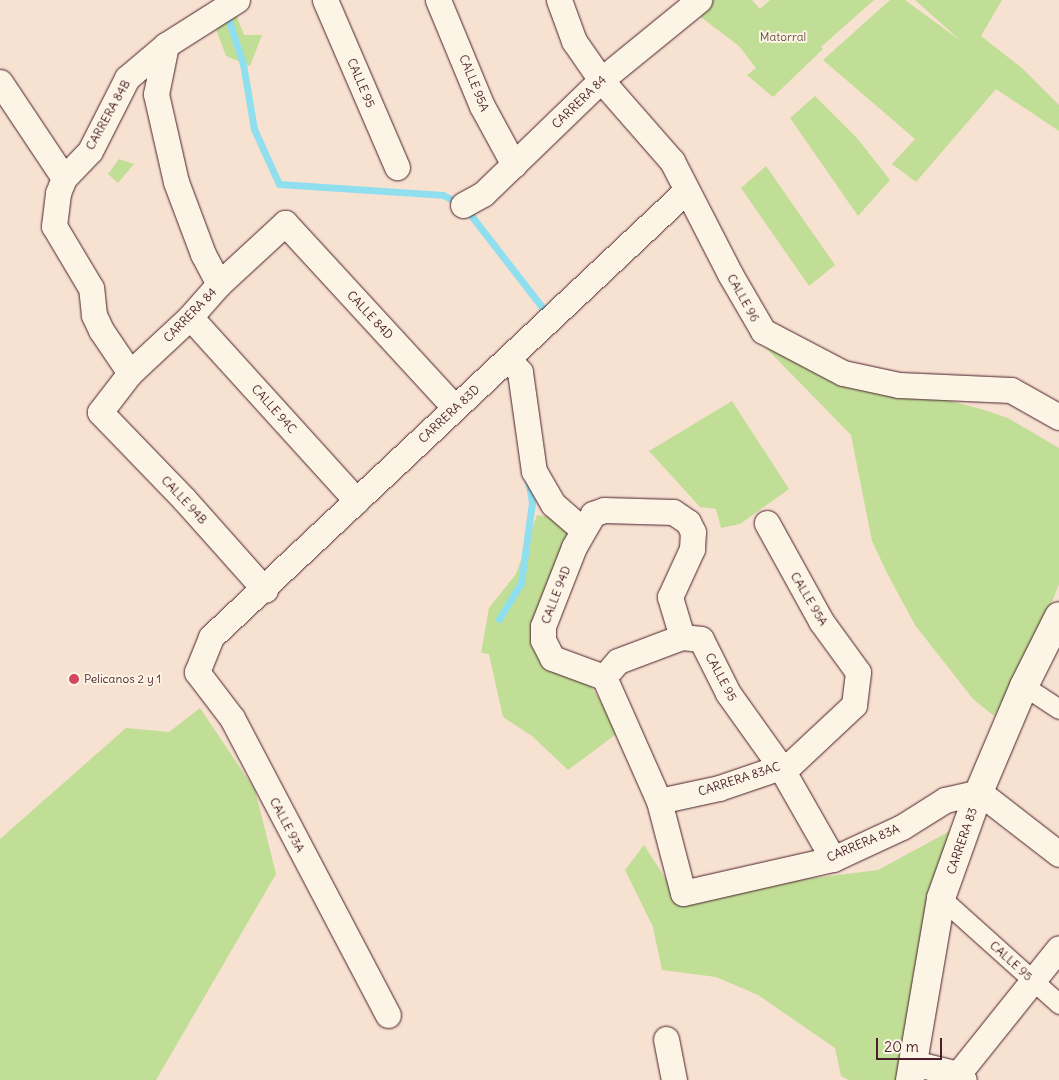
<!DOCTYPE html>
<html>
<head>
<meta charset="utf-8">
<style>
  body { margin:0 }
  #map { position:relative; width:1059px; height:1080px; overflow:hidden; background:#f7e1d1; font-family:Delius,sans-serif }
  div>[style] { position:absolute }
  [style*='--x'] { left:calc(var(--x)*1px); top:calc(var(--y)*1px); width:calc(var(--w)*1px); rotate:calc(var(--a)*1deg) }
  .green>* { inset:0; background:#c1de96 }
  .stream>* { height:7px; margin:-3.5px; padding:0 3.5px; transform-origin:3.5px; border-radius:3.5px; background:#90dfef }
  .roads { filter:drop-shadow(0 0 1px #4a1f2b) drop-shadow(0 0 1px #4a1f2b) }
  .pedestrian>* { height:19px; margin:-9.5px; padding:0 9.5px; transform-origin:9.5px; border-radius:9.5px; background:#fcf5e5 }
  .minor>* { height:25px; margin:-12.5px; padding:0 12.5px; transform-origin:12.5px; border-radius:12.5px; background:#fcf5e5 }
  .tertiary>* { height:28px; margin:-14px; padding:0 14px; transform-origin:14px; border-radius:14px; background:#fcf5e5 }
  .dots>* { width:14px; height:14px; translate:-50% -50%; box-sizing:border-box; border:2px solid #fcf5e5; border-radius:50% }
  span { translate:-50% -50%; white-space:nowrap; text-align:center; line-height:1.15; -webkit-text-stroke:4px #fcf5e5; paint-order:stroke }
  .park-label { font-size:12px; color:#684f46 }
  .street-label { font-size:12px; color:#4a1f2b }
  .poi-label { font-size:12px; color:#4a1f2b }
  .left { translate:0 -50%; text-align:left }
  .scale { position:absolute; left:876px; top:1038px; width:66px; height:22px; box-sizing:border-box; border:2px solid #4a1f2b; border-top:0; padding-left:6px; font-size:15px; line-height:18px; white-space:nowrap; color:#4a1f2b; -webkit-text-stroke:4px #fcf5e5; paint-order:stroke }
</style>
</head>
<body>
<div id="map">
  <div class="green">
    <i style="clip-path:polygon(705px 0,752px 0,760px 9px,770px 0,874px 0,821px 47px,823px 49px,773px 97px,747px 75px,756px 68px,739px 46px,694px 12px)"></i>
    <i style="clip-path:polygon(890px 0,905px 0,961px 41px,915px 0,1002px 0,981px 36px,1022px 68px,1059px 105px,1059px 131px,996px 89px,916px 182px,892px 164px,915px 139px,823px 60px)"></i>
    <i style="clip-path:polygon(236px 15px,244px 35px,262px 35px,250px 66px,226px 56px,214px 24px)"></i>
    <i style="clip-path:polygon(815px 96px,857px 138px,890px 180px,858px 216px,790px 118px)"></i>
    <i style="clip-path:polygon(119px 159px,134px 164px,118px 183px,108px 174px)"></i>
    <i style="clip-path:polygon(766px 166px,835px 265px,809px 286px,741px 188px)"></i>
    <i style="clip-path:polygon(765px 347px,791px 360px,981px 409px,1008px 418px,1059px 448px,1059px 584px,1043px 625px,994px 716px,973px 699px,915px 625px,887px 573px,872px 541px,851px 435px)"></i>
    <i style="clip-path:polygon(732px 401px,789px 489px,740px 524px,721px 528px,716px 509px,700px 507px,649px 451px)"></i>
    <i style="clip-path:polygon(537px 515px,557px 518px,571px 532px,538px 658px,588px 681px,619px 732px,568px 770px,532px 736px,503px 717px,489px 654px,481px 653px,489px 608px,516px 574px)"></i>
    <i style="clip-path:polygon(200px 708px,255px 790px,276px 874px,156px 1080px,0 1080px,0 839px,126px 728px,169px 732px)"></i>
    <i style="clip-path:polygon(950px 831px,901px 1080px,849px 1080px,841px 1076px,835px 1048px,758px 995px,716px 977px,662px 970px,653px 927px,625px 870px,644px 845px,669px 884px,743px 887px,878px 870px)"></i>
  </div>
  <div class="stream">
    <i style="--x:226;--y:12;--w:55;--a:71.9"></i>
    <i style="--x:243;--y:64;--w:66;--a:80.4"></i>
    <i style="--x:254;--y:129;--w:60;--a:65.6"></i>
    <i style="--x:279;--y:184;--w:164;--a:3.8"></i>
    <i style="--x:443;--y:195;--w:22;--a:27"></i>
    <i style="--x:463;--y:205;--w:139;--a:52.3"></i>
    <i style="--x:499;--y:619;--w:42;--a:-58.6"></i>
    <i style="--x:521;--y:583;--w:81;--a:-82.2"></i>
    <i style="--x:532;--y:503;--w:24;--a:-99"></i>
  </div>
  <div class="roads">
    <div class="pedestrian">
      <i style="--x:1024;--y:686;--w:42;--a:33.3"></i>
      <i style="--x:941;--y:898;--w:159;--a:41.9"></i>
    </div>
    <div class="minor">
      <i style="--x:325;--y:0;--w:182;--a:66.7"></i>
      <i style="--x:438;--y:0;--w:115;--a:67.5"></i>
      <i style="--x:482;--y:106;--w:67;--a:61.5"></i>
      <i style="--x:559;--y:0;--w:44;--a:69.9"></i>
      <i style="--x:574;--y:41;--w:47;--a:55.3"></i>
      <i style="--x:601;--y:80;--w:108;--a:48.8"></i>
      <i style="--x:672;--y:161;--w:127;--a:62.8"></i>
      <i style="--x:730;--y:274;--w:66;--a:59.9"></i>
      <i style="--x:763;--y:331;--w:90;--a:27.7"></i>
      <i style="--x:843;--y:373;--w:57;--a:12.1"></i>
      <i style="--x:899;--y:385;--w:112;--a:2.6"></i>
      <i style="--x:1011;--y:390;--w:55;--a:29.4"></i>
      <i style="--x:166;--y:45;--w:50;--a:101.5"></i>
      <i style="--x:156;--y:94;--w:90;--a:77.2"></i>
      <i style="--x:176;--y:182;--w:77;--a:69.4"></i>
      <i style="--x:203;--y:254;--w:34;--a:62"></i>
      <i style="--x:0;--y:82;--w:115;--a:56.3"></i>
      <i style="--x:463;--y:205;--w:23;--a:-29"></i>
      <i style="--x:483;--y:194;--w:164;--a:-44"></i>
      <i style="--x:601;--y:80;--w:127;--a:-39.2"></i>
      <i style="--x:190;--y:317;--w:248;--a:47.8"></i>
      <i style="--x:509;--y:360;--w:16;--a:47"></i>
      <i style="--x:520;--y:372;--w:100;--a:82"></i>
      <i style="--x:534;--y:471;--w:38;--a:60"></i>
      <i style="--x:553;--y:504;--w:38;--a:41"></i>
      <i style="--x:130;--y:373;--w:52;--a:-124"></i>
      <i style="--x:101;--y:330;--w:17;--a:-115"></i>
      <i style="--x:94;--y:315;--w:27;--a:-96"></i>
      <i style="--x:91;--y:288;--w:72;--a:-120.8"></i>
      <i style="--x:54;--y:226;--w:33;--a:-83"></i>
      <i style="--x:58;--y:193;--w:16;--a:-68"></i>
      <i style="--x:64;--y:178;--w:37;--a:-46"></i>
      <i style="--x:90;--y:151;--w:82;--a:-63.1"></i>
      <i style="--x:127;--y:78;--w:51;--a:-40.2"></i>
      <i style="--x:166;--y:45;--w:84;--a:-32.4"></i>
      <i style="--x:265;--y:590;--w:122;--a:-131.7"></i>
      <i style="--x:184;--y:499;--w:121;--a:-134"></i>
      <i style="--x:100;--y:412;--w:49;--a:-52.4"></i>
      <i style="--x:130;--y:373;--w:82;--a:-43"></i>
      <i style="--x:190;--y:317;--w:44;--a:-48.7"></i>
      <i style="--x:219;--y:284;--w:90;--a:-42.7"></i>
      <i style="--x:285;--y:223;--w:250;--a:47.4"></i>
      <i style="--x:604;--y:677;--w:21;--a:-49"></i>
      <i style="--x:618;--y:661;--w:68;--a:-20.6"></i>
      <i style="--x:659;--y:801;--w:61;--a:-12.2"></i>
      <i style="--x:719;--y:788;--w:77;--a:-18.9"></i>
      <i style="--x:792;--y:763;--w:85;--a:-43.1"></i>
      <i style="--x:854;--y:705;--w:33;--a:-83"></i>
      <i style="--x:858;--y:672;--w:63;--a:-126"></i>
      <i style="--x:821;--y:621;--w:112;--a:-118.9"></i>
      <i style="--x:833;--y:859;--w:107;--a:-119.7"></i>
      <i style="--x:780;--y:766;--w:90;--a:-125.5"></i>
      <i style="--x:728;--y:693;--w:60;--a:-116.6"></i>
      <i style="--x:701;--y:639;--w:19;--a:-174"></i>
      <i style="--x:682;--y:637;--w:42;--a:-106.7"></i>
      <i style="--x:670;--y:597;--w:53;--a:-65.4"></i>
      <i style="--x:692;--y:549;--w:17;--a:-87"></i>
      <i style="--x:693;--y:532;--w:11;--a:-117"></i>
      <i style="--x:688;--y:522;--w:18;--a:-146"></i>
      <i style="--x:673;--y:512;--w:69;--a:-178.3"></i>
      <i style="--x:604;--y:510;--w:12;--a:160"></i>
      <i style="--x:593;--y:514;--w:38;--a:120"></i>
      <i style="--x:574;--y:547;--w:85;--a:111.4"></i>
      <i style="--x:543;--y:626;--w:14;--a:90"></i>
      <i style="--x:543;--y:640;--w:20;--a:63"></i>
      <i style="--x:552;--y:658;--w:55;--a:20.1"></i>
      <i style="--x:604;--y:677;--w:136;--a:66.1"></i>
      <i style="--x:659;--y:801;--w:95;--a:75.4"></i>
      <i style="--x:683;--y:893;--w:154;--a:-12.8"></i>
      <i style="--x:833;--y:859;--w:76;--a:-24.9"></i>
      <i style="--x:902;--y:827;--w:51;--a:-32.1"></i>
      <i style="--x:945;--y:800;--w:35;--a:-13"></i>
      <i style="--x:979;--y:792;--w:101;--a:37.8"></i>
      <i style="--x:388;--y:1015;--w:335;--a:-117.7"></i>
      <i style="--x:232;--y:718;--w:58;--a:-127.3"></i>
      <i style="--x:197;--y:672;--w:38;--a:-68"></i>
      <i style="--x:211;--y:637;--w:652;--a:-43.2"></i>
      <i style="--x:666;--y:1039;--w:42;--a:79"></i>
      <i style="--x:913;--y:1063;--w:46;--a:13.7"></i>
      <i style="--x:958;--y:1074;--w:8;--a:45"></i>
      <i style="--x:958;--y:1074;--w:161;--a:-51.3"></i>
    </div>
    <div class="tertiary">
      <i style="--x:910;--y:1080;--w:185;--a:-80.3"></i>
      <i style="--x:941;--y:898;--w:113;--a:-70.3"></i>
      <i style="--x:979;--y:792;--w:115;--a:-67"></i>
      <i style="--x:1024;--y:686;--w:78;--a:-63.4"></i>
    </div>
  </div>
  <div class="dots">
    <i style="left:74px;top:679px;background:#d1495b"></i>
  </div>
  <div class="park-label">
    <span style="left:783px;top:37px">Matorral</span>
  </div>
  <div class="street-label">
    <span style="left:361px;top:83px;rotate:67deg">CALLE 95</span>
    <span style="left:474px;top:83px;rotate:68deg">CALLE 95A</span>
    <span style="left:579px;top:102px;rotate:-44deg">CARRERA 84</span>
    <span style="left:108px;top:115px;rotate:-61deg">CARRERA 84B</span>
    <span style="left:743px;top:298px;rotate:61deg">CALLE 96</span>
    <span style="left:190px;top:315px;rotate:-46deg">CARRERA 84</span>
    <span style="left:370px;top:315px;rotate:47deg">CALLE 84D</span>
    <span style="left:274px;top:409px;rotate:48deg">CALLE 94C</span>
    <span style="left:449px;top:414px;rotate:-43deg">CARRERA 83D</span>
    <span style="left:184px;top:500px;rotate:47deg">CALLE 94B</span>
    <span style="left:556px;top:595px;rotate:-69deg">CALLE 94D</span>
    <span style="left:809px;top:599px;rotate:59deg">CALLE 95A</span>
    <span style="left:721px;top:677px;rotate:62deg">CALLE 95</span>
    <span style="left:739px;top:779px;rotate:-18deg">CARRERA 83AC</span>
    <span style="left:287px;top:825px;rotate:62deg">CALLE 93A</span>
    <span style="left:962px;top:841px;rotate:-71deg">CARRERA 83</span>
    <span style="left:863px;top:843px;rotate:-23deg">CARRERA 83A</span>
    <span style="left:1011px;top:961px;rotate:42deg">CALLE 95</span>
  </div>
  <div class="poi-label">
    <span class="left" style="left:84px;top:679px">Pelicanos 2 y 1</span>
  </div>
  <div class="scale">20 m</div>
</div>
</body>
</html>
